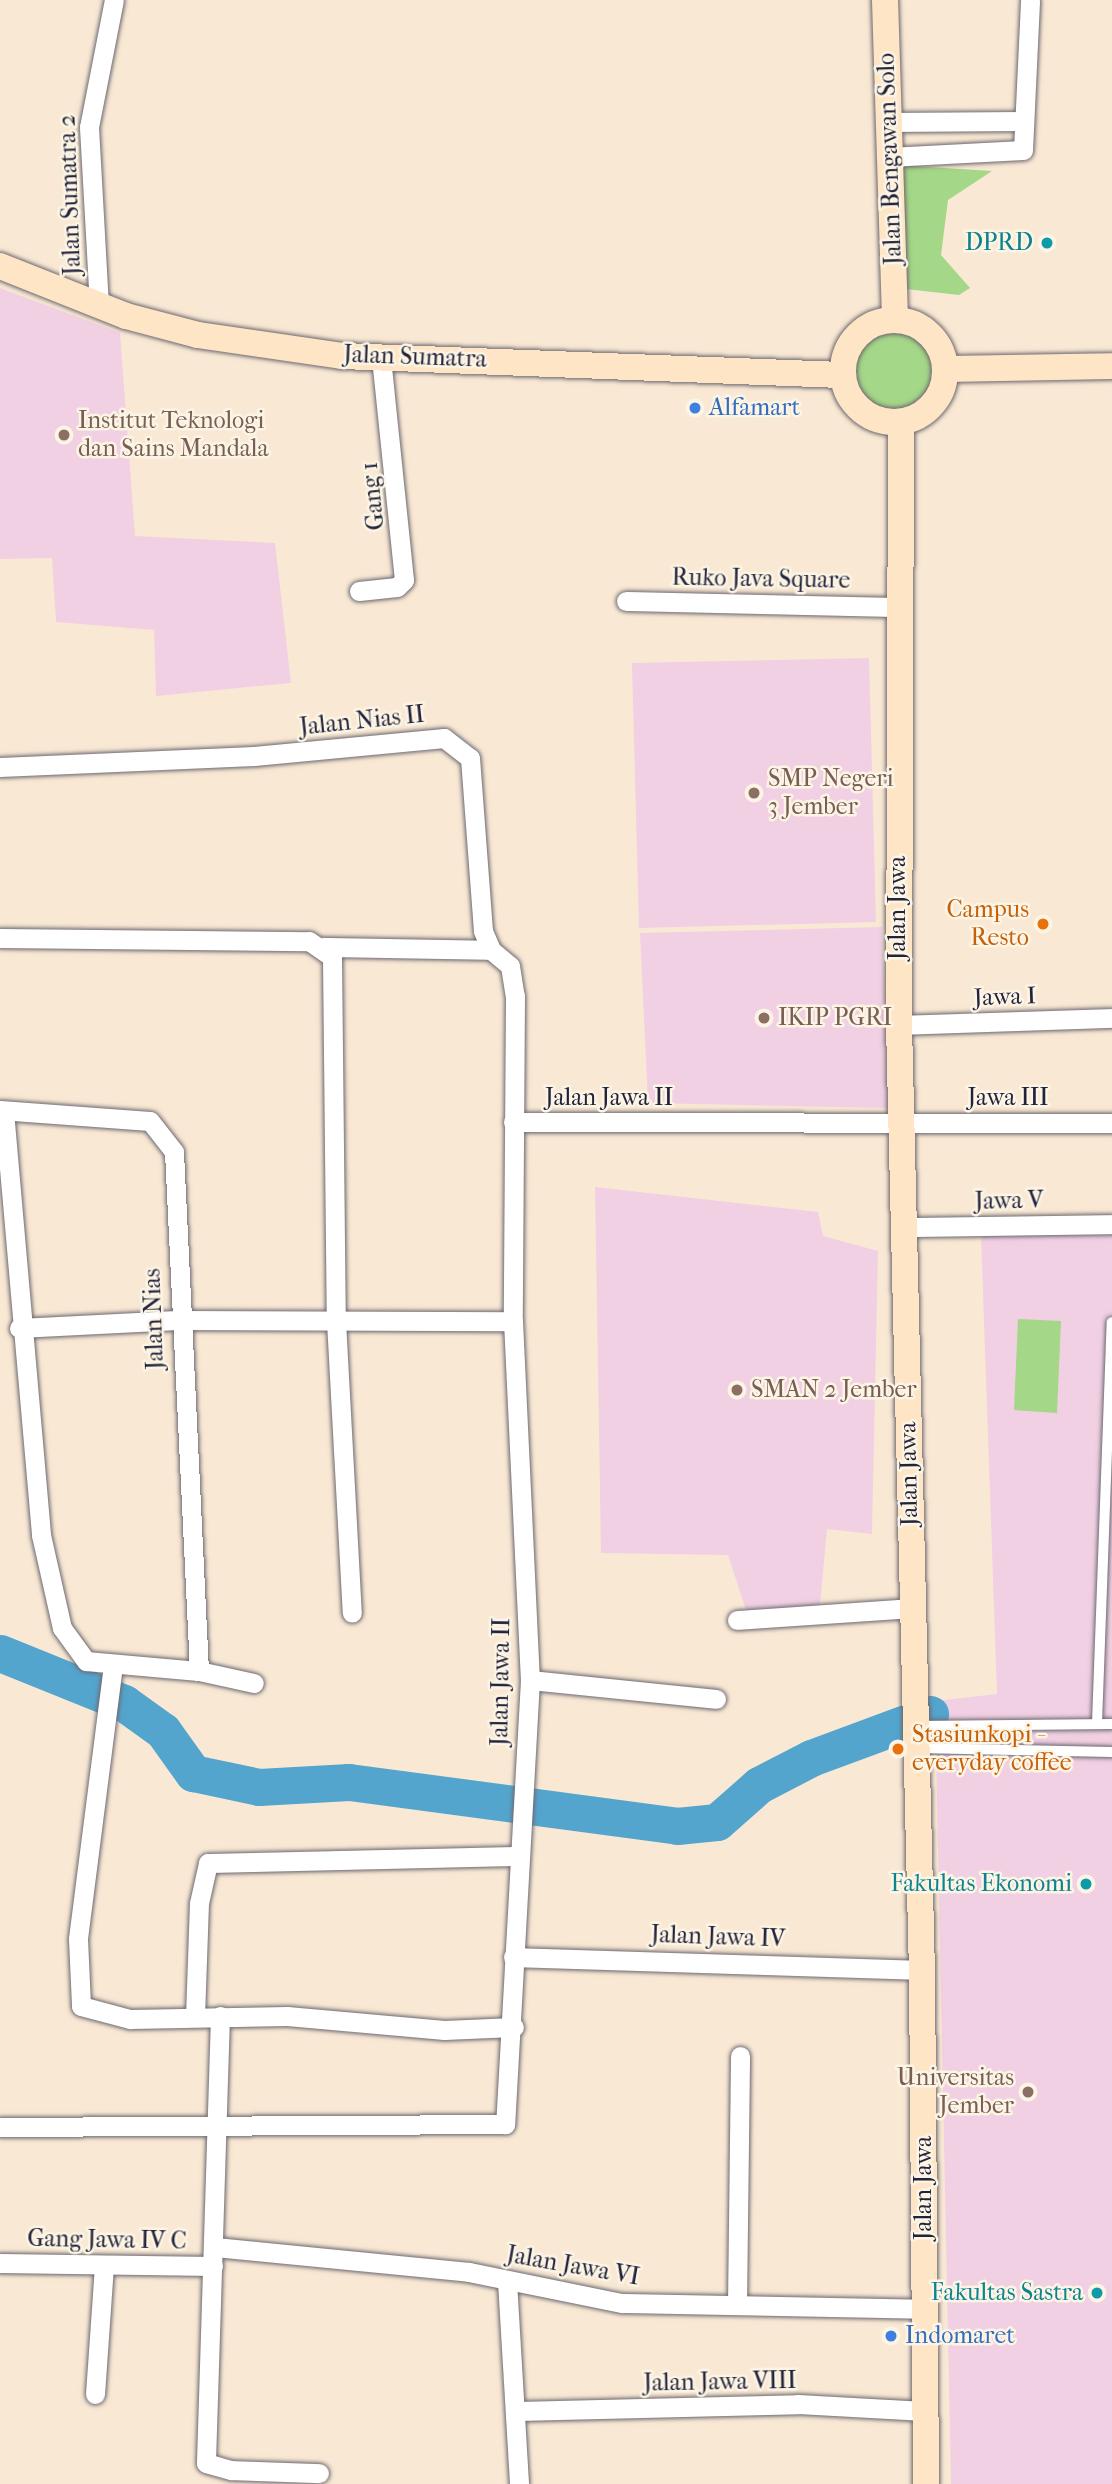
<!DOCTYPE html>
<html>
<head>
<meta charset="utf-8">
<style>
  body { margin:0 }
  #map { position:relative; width:1112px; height:2484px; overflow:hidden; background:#f9e9d4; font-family:"IM FELL French Canon",serif }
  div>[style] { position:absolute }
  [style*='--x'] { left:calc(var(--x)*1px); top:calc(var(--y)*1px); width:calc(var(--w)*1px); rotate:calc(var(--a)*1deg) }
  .built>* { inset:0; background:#f1d0e3 }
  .green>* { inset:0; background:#a4d787 }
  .round { border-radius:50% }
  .river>* { height:37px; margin:-18.5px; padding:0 18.5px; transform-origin:18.5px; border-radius:18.5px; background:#53a5ce }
  .roads { filter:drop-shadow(0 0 2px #6d6871) drop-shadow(0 0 2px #6d6871) }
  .lane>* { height:10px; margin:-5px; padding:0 5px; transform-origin:5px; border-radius:5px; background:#fff }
  .street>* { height:19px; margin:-9.5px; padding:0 9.5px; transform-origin:9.5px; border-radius:9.5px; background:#fff }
  .secondary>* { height:26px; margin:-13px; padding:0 13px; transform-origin:13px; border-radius:13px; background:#fee5c5 }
  .secondary>.ring { margin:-13px; padding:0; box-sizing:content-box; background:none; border:26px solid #fee5c5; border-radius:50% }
  .dots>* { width:19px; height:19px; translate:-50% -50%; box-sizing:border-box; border:4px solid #fcf5e5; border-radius:50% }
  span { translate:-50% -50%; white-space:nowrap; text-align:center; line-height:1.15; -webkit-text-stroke:5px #fcf5e5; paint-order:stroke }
  .street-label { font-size:24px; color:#22223b }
  .culture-label { font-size:24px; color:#0d838f }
  .right { translate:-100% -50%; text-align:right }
  .shop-label { font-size:24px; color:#366cbe }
  .left { translate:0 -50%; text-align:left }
  .education-label { font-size:24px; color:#785e54 }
  .food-label { font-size:24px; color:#c56008 }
</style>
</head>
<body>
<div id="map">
  <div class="built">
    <i style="clip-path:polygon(0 288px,120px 333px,135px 536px,275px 543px,291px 683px,156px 696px,154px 630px,56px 622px,52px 558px,0 559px)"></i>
    <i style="clip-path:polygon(869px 658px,876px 922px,639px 928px,632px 663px)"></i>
    <i style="clip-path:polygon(882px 927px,888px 1108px,648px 1103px,640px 933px)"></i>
    <i style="clip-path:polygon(595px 1187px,818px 1212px,823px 1236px,878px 1251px,872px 1534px,827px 1529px,820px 1605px,746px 1610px,728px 1555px,601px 1553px)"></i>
    <i style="clip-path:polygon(981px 1235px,1112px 1235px,1112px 2484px,951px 2484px,935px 1701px,997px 1694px)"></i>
  </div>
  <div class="green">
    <i style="clip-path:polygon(897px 165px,992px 171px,948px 200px,941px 255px,970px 288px,959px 295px,906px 289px)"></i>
    <i class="round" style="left:843px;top:320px;width:102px;height:102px"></i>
    <i style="clip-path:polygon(1018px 1319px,1061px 1321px,1057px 1413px,1014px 1410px)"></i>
  </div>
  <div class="river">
    <i style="--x:0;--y:1653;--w:134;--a:22"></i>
    <i style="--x:124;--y:1703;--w:48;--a:35.7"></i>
    <i style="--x:163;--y:1731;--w:52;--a:54.5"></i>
    <i style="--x:193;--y:1773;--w:67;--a:12"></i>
    <i style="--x:259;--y:1787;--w:90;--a:-3.2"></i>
    <i style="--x:349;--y:1782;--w:331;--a:7.6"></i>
    <i style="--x:677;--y:1826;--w:40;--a:-5.7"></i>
    <i style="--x:717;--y:1822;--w:56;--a:-41.4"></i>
    <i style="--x:759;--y:1785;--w:59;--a:-27.4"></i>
    <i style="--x:811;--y:1758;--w:127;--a:-20.3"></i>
  </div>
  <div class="roads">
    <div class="lane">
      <i style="--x:1097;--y:1723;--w:401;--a:-87.9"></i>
      <i style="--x:916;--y:1726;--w:196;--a:-0.6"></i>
      <i style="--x:917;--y:1748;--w:195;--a:1.2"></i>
    </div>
    <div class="street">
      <i style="--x:888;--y:122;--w:135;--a:-0.4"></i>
      <i style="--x:888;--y:157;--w:135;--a:-3"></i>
      <i style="--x:1023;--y:150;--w:150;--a:-87.3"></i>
      <i style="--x:99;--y:306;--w:179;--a:-93.2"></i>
      <i style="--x:89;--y:127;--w:129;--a:-78.9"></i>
      <i style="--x:359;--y:591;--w:38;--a:-6"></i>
      <i style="--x:397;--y:587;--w:10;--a:-45"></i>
      <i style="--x:404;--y:580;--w:222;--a:-95.9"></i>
      <i style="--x:626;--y:601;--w:270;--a:1.3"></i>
      <i style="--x:0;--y:767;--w:254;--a:-2.5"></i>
      <i style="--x:254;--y:756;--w:191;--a:-5.4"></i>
      <i style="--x:444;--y:738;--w:33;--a:38"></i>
      <i style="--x:470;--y:758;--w:173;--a:85.7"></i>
      <i style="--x:483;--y:931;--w:21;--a:67"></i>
      <i style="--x:491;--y:950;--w:25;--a:40"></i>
      <i style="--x:510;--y:966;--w:30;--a:81"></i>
      <i style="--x:515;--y:996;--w:325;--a:90.4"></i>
      <i style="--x:513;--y:1321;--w:359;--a:87.3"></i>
      <i style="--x:530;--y:1680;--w:445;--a:93.2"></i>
      <i style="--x:505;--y:2124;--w:505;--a:179.66"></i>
      <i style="--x:0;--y:938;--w:309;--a:0.6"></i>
      <i style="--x:309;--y:941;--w:28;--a:35"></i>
      <i style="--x:332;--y:957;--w:364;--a:89.4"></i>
      <i style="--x:336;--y:1321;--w:292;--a:86.9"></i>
      <i style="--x:323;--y:947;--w:168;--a:1"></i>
      <i style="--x:899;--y:1025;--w:213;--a:-1.9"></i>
      <i style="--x:0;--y:1110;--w:150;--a:4.2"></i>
      <i style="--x:150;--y:1121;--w:39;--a:52"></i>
      <i style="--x:174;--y:1152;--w:520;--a:87.24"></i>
      <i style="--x:4;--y:1111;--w:426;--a:85"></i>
      <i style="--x:41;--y:1535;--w:95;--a:77.3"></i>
      <i style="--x:62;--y:1628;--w:41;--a:54"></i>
      <i style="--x:86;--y:1661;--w:113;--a:5.1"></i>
      <i style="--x:199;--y:1671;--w:56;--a:12.3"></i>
      <i style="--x:513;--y:1122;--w:599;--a:0.1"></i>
      <i style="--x:907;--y:1227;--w:205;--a:-0.8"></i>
      <i style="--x:19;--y:1328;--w:158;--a:-2.9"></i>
      <i style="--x:177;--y:1320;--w:336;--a:0.2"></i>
      <i style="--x:737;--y:1620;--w:174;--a:-3.9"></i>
      <i style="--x:113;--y:1665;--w:276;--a:97.3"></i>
      <i style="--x:78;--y:1939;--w:67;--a:87.4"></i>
      <i style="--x:81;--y:2006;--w:51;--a:14.9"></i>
      <i style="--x:130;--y:2019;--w:157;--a:-1.1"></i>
      <i style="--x:287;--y:2016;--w:158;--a:5.1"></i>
      <i style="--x:444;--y:2030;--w:70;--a:-2.5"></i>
      <i style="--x:530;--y:1680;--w:187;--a:5.8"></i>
      <i style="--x:513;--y:1957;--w:409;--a:1.8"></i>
      <i style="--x:220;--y:2016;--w:447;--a:91.8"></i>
      <i style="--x:206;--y:2463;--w:26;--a:16"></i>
      <i style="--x:231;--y:2470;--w:88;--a:2"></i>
      <i style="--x:195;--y:2017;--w:114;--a:-88"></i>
      <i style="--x:199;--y:1903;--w:41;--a:-77.3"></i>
      <i style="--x:208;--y:1863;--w:308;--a:-1.3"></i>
      <i style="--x:215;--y:2247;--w:255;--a:5.6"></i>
      <i style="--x:469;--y:2272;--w:156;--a:11.5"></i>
      <i style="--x:622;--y:2303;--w:303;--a:1.1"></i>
      <i style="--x:0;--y:2263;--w:213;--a:0.8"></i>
      <i style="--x:507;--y:2281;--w:203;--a:86.6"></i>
      <i style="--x:737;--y:2305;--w:249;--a:-89.3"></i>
      <i style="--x:95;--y:2394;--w:129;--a:-86"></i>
      <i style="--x:517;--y:2411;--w:281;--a:-1.4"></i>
      <i style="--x:798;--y:2404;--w:127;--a:3.2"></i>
    </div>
    <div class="secondary">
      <i style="--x:885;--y:0;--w:318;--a:88.2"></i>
      <i style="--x:0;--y:266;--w:136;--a:21.6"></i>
      <i style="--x:126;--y:316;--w:74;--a:14.8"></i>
      <i style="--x:198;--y:335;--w:146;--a:8.3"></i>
      <i style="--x:342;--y:356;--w:500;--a:2.18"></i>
      <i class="ring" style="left:843px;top:320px;width:76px;height:76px"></i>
      <i style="--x:946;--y:369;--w:166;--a:-1"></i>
      <i style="--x:901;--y:423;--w:602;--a:90.19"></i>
      <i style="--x:899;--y:1025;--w:945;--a:88.61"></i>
      <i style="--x:922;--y:1970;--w:514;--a:89.55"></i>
    </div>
  </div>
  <div class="dots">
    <i style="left:1047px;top:243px;background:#0f9aa8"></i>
    <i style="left:695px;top:408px;background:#3f7fe0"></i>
    <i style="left:64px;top:435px;background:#8d6e63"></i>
    <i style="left:754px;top:793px;background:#8d6e63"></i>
    <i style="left:1043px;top:924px;background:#e8710a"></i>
    <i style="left:764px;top:1018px;background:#8d6e63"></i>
    <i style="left:737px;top:1390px;background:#8d6e63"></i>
    <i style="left:898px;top:1749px;background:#e8710a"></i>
    <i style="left:1086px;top:1884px;background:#0f9aa8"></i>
    <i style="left:1028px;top:2092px;background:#8d6e63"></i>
    <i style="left:1097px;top:2293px;background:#0f9aa8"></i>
    <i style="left:891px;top:2336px;background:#3f7fe0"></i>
  </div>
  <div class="street-label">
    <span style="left:890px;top:159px;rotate:-92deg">Jalan Bengawan Solo</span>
    <span style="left:70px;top:195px;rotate:-92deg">Jalan Sumatra 2</span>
    <span style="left:415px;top:357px;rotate:2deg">Jalan Sumatra</span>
    <span style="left:373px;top:496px;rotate:-96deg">Gang 1</span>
    <span style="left:761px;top:579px;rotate:1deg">Ruko Java Square</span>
    <span style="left:362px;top:721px;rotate:-6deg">Jalan Nias II</span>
    <span style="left:898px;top:908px;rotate:-90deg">Jalan Jawa</span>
    <span style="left:1005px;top:997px;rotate:-2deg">Jawa I</span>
    <span style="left:609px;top:1098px">Jalan Jawa II</span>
    <span style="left:1008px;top:1098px">Jawa III</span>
    <span style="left:1009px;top:1201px;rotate:-1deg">Jawa V</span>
    <span style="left:154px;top:1319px;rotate:-92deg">Jalan Nias</span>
    <span style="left:909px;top:1474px;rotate:-91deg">Jalan Jawa</span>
    <span style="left:501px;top:1682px;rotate:-89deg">Jalan Jawa II</span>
    <span style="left:718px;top:1937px;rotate:2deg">Jalan Jawa IV</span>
    <span style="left:924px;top:2188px;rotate:-90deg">Jalan Jawa</span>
    <span style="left:107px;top:2240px;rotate:1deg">Gang Jawa IV C</span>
    <span style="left:573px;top:2266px;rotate:10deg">Jalan Jawa VI</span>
    <span style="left:720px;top:2382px;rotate:-1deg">Jalan Jawa VIII</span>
  </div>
  <div class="culture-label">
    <span class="right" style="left:1033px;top:243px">DPRD</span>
    <span class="right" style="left:1072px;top:1884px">Fakultas Ekonomi</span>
    <span class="right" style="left:1083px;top:2293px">Fakultas Sastra</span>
  </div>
  <div class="shop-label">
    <span class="left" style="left:709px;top:408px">Alfamart</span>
    <span class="left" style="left:905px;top:2336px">Indomaret</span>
  </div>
  <div class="education-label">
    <span class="left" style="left:78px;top:435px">Institut Teknologi<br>dan Sains Mandala</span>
    <span class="left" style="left:768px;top:793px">SMP Negeri<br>3 Jember</span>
    <span class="left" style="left:778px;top:1018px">IKIP PGRI</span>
    <span class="left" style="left:751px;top:1390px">SMAN 2 Jember</span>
    <span class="right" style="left:1014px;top:2092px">Universitas<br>Jember</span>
  </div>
  <div class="food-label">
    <span class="right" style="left:1029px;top:924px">Campus<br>Resto</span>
    <span class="left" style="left:912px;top:1749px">Stasiunkopi -<br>everyday coffee</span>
  </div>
</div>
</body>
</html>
